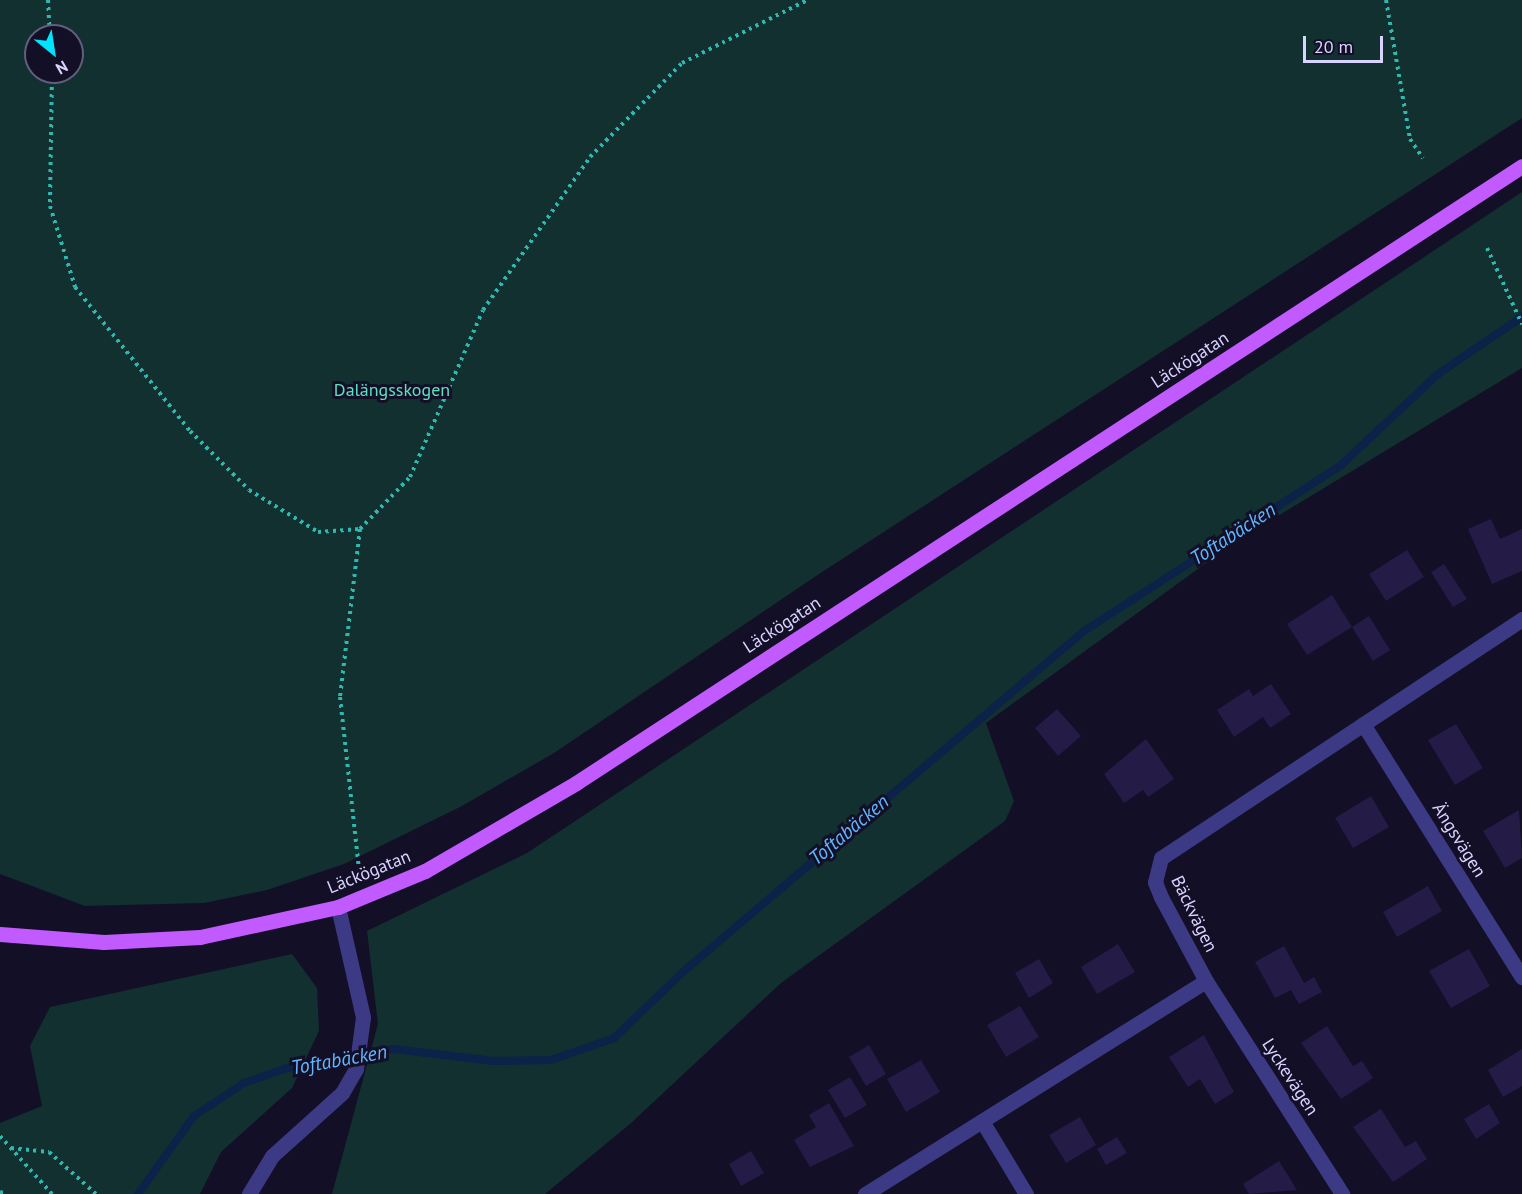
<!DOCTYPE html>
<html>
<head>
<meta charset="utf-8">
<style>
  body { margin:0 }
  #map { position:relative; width:1522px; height:1194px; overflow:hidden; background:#130f26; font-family:"PT Sans",sans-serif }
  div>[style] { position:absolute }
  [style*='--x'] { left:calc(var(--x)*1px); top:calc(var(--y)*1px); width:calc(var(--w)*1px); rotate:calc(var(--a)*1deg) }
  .green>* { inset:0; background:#12302f }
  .stream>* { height:8px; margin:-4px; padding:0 4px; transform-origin:4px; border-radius:4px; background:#0c2248 }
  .building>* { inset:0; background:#241b47 }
  .path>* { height:4px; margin-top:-2px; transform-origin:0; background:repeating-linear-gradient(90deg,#2fb8b0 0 3px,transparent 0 7.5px) }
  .minor>* { height:15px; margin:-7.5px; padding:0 7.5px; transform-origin:7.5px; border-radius:7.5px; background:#3d3a85 }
  .major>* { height:15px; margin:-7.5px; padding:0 7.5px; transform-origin:7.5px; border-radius:7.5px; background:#c25bff }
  span { translate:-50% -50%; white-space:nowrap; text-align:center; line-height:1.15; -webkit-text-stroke:6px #130f26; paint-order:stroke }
  .street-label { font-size:18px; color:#d9d4ff }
  .park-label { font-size:18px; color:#5fe0c0 }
  .water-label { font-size:20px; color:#62b6ff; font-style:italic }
  .north { position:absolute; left:24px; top:24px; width:60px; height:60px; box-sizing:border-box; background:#130f26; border:2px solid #625e7d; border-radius:50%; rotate:150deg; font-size:16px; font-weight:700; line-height:24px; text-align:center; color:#d9d4ff }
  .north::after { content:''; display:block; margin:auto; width:21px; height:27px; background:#00e5ff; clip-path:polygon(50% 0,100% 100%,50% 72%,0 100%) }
  .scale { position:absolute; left:1303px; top:36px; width:80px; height:27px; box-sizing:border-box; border:3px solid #d9d4ff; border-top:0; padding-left:8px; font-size:18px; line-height:21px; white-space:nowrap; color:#d9d4ff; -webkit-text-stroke:4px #130f26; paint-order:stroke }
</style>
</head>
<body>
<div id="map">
  <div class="green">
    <i style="clip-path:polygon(evenodd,0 0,1522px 0,1522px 118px,819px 574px,554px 753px,462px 806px,344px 864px,267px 890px,204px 903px,85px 906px,0 874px,0 0,36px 36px,72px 36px,72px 72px,36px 72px,36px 36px)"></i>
    <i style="clip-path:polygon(1522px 192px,1522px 368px,1235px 542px,986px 723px,1014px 801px,1005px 821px,781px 983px,630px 1124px,545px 1194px,332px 1194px,378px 1024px,367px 931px,527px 853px)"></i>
    <i style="clip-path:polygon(292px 954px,317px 988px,319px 1031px,292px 1088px,221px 1152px,200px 1194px,0 1194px,0 1123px,42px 1106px,30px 1046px,50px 1007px)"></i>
  </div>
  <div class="stream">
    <i style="--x:138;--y:1194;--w:96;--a:-54.3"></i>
    <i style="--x:194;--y:1116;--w:60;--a:-33.4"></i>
    <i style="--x:244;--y:1083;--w:46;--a:-19.2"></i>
    <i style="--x:287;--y:1068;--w:108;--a:-10.2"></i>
    <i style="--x:393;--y:1049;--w:102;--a:6.8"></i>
    <i style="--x:494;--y:1061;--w:57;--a:-1"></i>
    <i style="--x:551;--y:1060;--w:67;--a:-19.2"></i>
    <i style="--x:614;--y:1038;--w:95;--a:-43.7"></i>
    <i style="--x:683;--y:972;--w:526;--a:-40.38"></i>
    <i style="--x:1084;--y:631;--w:305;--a:-32.8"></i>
    <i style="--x:1340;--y:466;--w:134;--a:-43.2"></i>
    <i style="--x:1438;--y:374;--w:102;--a:-34.2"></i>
  </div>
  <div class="building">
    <i style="clip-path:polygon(1491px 519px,1500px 539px,1522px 529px,1522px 571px,1492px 584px,1468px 529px)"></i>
    <i style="clip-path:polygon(1407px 550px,1424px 577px,1386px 601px,1369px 574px)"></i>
    <i style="clip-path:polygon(1444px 564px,1467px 599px,1453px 607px,1431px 572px)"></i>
    <i style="clip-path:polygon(1332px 595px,1352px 627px,1369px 616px,1390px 650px,1373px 661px,1352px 627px,1307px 655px,1287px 624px)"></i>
    <i style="clip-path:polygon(1271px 684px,1291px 714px,1270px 728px,1263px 717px,1234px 737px,1217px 710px,1249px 689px,1253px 696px)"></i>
    <i style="clip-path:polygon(1057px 709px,1081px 736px,1058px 756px,1035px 728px)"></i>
    <i style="clip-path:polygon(1456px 724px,1483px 768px,1455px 785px,1428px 740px)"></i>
    <i style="clip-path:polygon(1146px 739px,1174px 779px,1148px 797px,1143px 790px,1124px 803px,1104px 774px)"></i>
    <i style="clip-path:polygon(1371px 796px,1389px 827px,1353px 848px,1335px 818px)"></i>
    <i style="clip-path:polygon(1519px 810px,1522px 858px,1505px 868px,1483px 831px)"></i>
    <i style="clip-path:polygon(1428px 886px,1442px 911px,1397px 937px,1383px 912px)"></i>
    <i style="clip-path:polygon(1118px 944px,1135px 972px,1097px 994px,1081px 967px)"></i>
    <i style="clip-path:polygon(1284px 946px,1304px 983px,1314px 977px,1322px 992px,1299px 1004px,1291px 990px,1275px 998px,1255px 962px)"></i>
    <i style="clip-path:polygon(1469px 949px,1490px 986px,1451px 1008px,1429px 971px)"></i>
    <i style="clip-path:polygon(1039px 959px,1053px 983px,1029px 998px,1015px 973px)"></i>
    <i style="clip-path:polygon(1020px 1006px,1039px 1037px,1006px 1057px,987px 1025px)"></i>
    <i style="clip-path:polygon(1327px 1026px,1353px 1066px,1362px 1061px,1373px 1078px,1341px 1099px,1301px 1043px)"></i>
    <i style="clip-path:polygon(1204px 1035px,1234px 1092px,1215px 1104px,1200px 1079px,1188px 1087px,1169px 1057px)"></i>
    <i style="clip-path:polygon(869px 1045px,886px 1074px,866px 1086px,849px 1057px)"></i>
    <i style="clip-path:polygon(1522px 1049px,1522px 1086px,1503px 1097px,1488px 1070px)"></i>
    <i style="clip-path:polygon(921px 1060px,940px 1092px,906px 1112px,887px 1079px)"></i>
    <i style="clip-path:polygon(850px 1077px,867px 1105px,845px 1118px,828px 1090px)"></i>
    <i style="clip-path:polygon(829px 1103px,854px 1146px,810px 1167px,794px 1140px,816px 1127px,809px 1115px)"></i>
    <i style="clip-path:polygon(1489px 1104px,1500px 1123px,1476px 1139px,1464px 1119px)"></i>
    <i style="clip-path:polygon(1381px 1109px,1405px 1147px,1416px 1141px,1427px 1159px,1393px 1182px,1353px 1127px)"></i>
    <i style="clip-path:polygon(1080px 1117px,1096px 1145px,1066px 1163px,1049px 1135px)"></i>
    <i style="clip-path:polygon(1117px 1137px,1127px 1153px,1106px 1165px,1097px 1149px)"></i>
    <i style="clip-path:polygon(751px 1151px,764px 1173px,741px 1186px,729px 1164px)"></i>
    <i style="clip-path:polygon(1279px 1161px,1297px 1190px,1249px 1194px,1243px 1184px)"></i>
  </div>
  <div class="path">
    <i style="--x:48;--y:0;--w:36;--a:87"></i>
    <i style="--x:1386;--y:0;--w:141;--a:80.2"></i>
    <i style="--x:1410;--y:139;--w:23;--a:56"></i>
    <i style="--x:52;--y:72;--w:134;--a:90.9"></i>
    <i style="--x:50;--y:206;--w:85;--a:72.8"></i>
    <i style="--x:75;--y:287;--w:184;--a:51.4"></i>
    <i style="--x:190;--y:431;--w:83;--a:45"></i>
    <i style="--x:249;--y:490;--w:81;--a:31.3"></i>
    <i style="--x:318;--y:532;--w:42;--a:-4.1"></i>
    <i style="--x:360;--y:529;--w:72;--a:-46.1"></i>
    <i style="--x:410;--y:477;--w:182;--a:-66.4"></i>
    <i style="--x:483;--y:310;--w:187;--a:-55"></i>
    <i style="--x:590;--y:157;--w:132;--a:-45.6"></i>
    <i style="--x:682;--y:63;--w:140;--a:-26.7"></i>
    <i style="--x:1487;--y:248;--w:84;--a:65.3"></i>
    <i style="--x:360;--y:529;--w:169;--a:96.8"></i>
    <i style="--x:340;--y:697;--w:181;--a:83.7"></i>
    <i style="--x:0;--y:1136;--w:78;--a:48.1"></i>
    <i style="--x:11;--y:1148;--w:38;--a:6"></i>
    <i style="--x:49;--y:1152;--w:63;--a:41.8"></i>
    <i style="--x:0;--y:1192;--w:7;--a:16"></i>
  </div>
  <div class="minor">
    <i style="--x:1363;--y:724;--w:299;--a:57.9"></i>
    <i style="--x:1206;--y:981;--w:253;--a:57.4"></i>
    <i style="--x:982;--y:1121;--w:85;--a:58.9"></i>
    <i style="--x:249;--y:1194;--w:44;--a:-58.8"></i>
    <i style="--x:272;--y:1156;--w:94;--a:-42"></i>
    <i style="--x:342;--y:1093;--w:28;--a:-60"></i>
    <i style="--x:356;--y:1069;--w:52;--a:-82.3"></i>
    <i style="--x:363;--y:1017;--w:113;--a:-102.8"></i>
    <i style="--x:865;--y:1194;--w:402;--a:-32"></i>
    <i style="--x:1206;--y:981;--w:95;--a:-118.2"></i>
    <i style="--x:1161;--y:897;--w:16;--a:-112"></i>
    <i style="--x:1155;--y:882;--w:25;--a:-76"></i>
    <i style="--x:1161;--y:858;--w:433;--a:-33.5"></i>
  </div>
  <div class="major">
    <i style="--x:0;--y:934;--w:104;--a:4.4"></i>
    <i style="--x:104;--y:942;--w:96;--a:-3"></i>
    <i style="--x:200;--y:937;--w:141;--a:-12.3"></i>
    <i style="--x:338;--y:907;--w:94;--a:-22.5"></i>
    <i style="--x:425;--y:871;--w:175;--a:-30.2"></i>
    <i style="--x:576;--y:783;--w:1129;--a:-33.11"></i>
  </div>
  <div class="street-label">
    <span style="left:1190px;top:360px;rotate:-33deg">Läckögatan</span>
    <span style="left:782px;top:625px;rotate:-33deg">Läckögatan</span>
    <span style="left:1459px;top:840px;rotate:58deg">Ängsvägen</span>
    <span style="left:369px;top:872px;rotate:-22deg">Läckögatan</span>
    <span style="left:1194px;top:914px;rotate:64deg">Bäckvägen</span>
    <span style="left:1290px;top:1077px;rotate:57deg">Lyckevägen</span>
  </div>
  <div class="park-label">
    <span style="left:392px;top:390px">Dalängsskogen</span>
  </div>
  <div class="water-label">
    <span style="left:1233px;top:534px;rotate:-33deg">Toftabäcken</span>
    <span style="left:849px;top:830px;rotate:-40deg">Toftabäcken</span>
    <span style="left:339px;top:1060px;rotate:-10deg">Toftabäcken</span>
  </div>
  <div class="north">N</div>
  <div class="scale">20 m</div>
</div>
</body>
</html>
